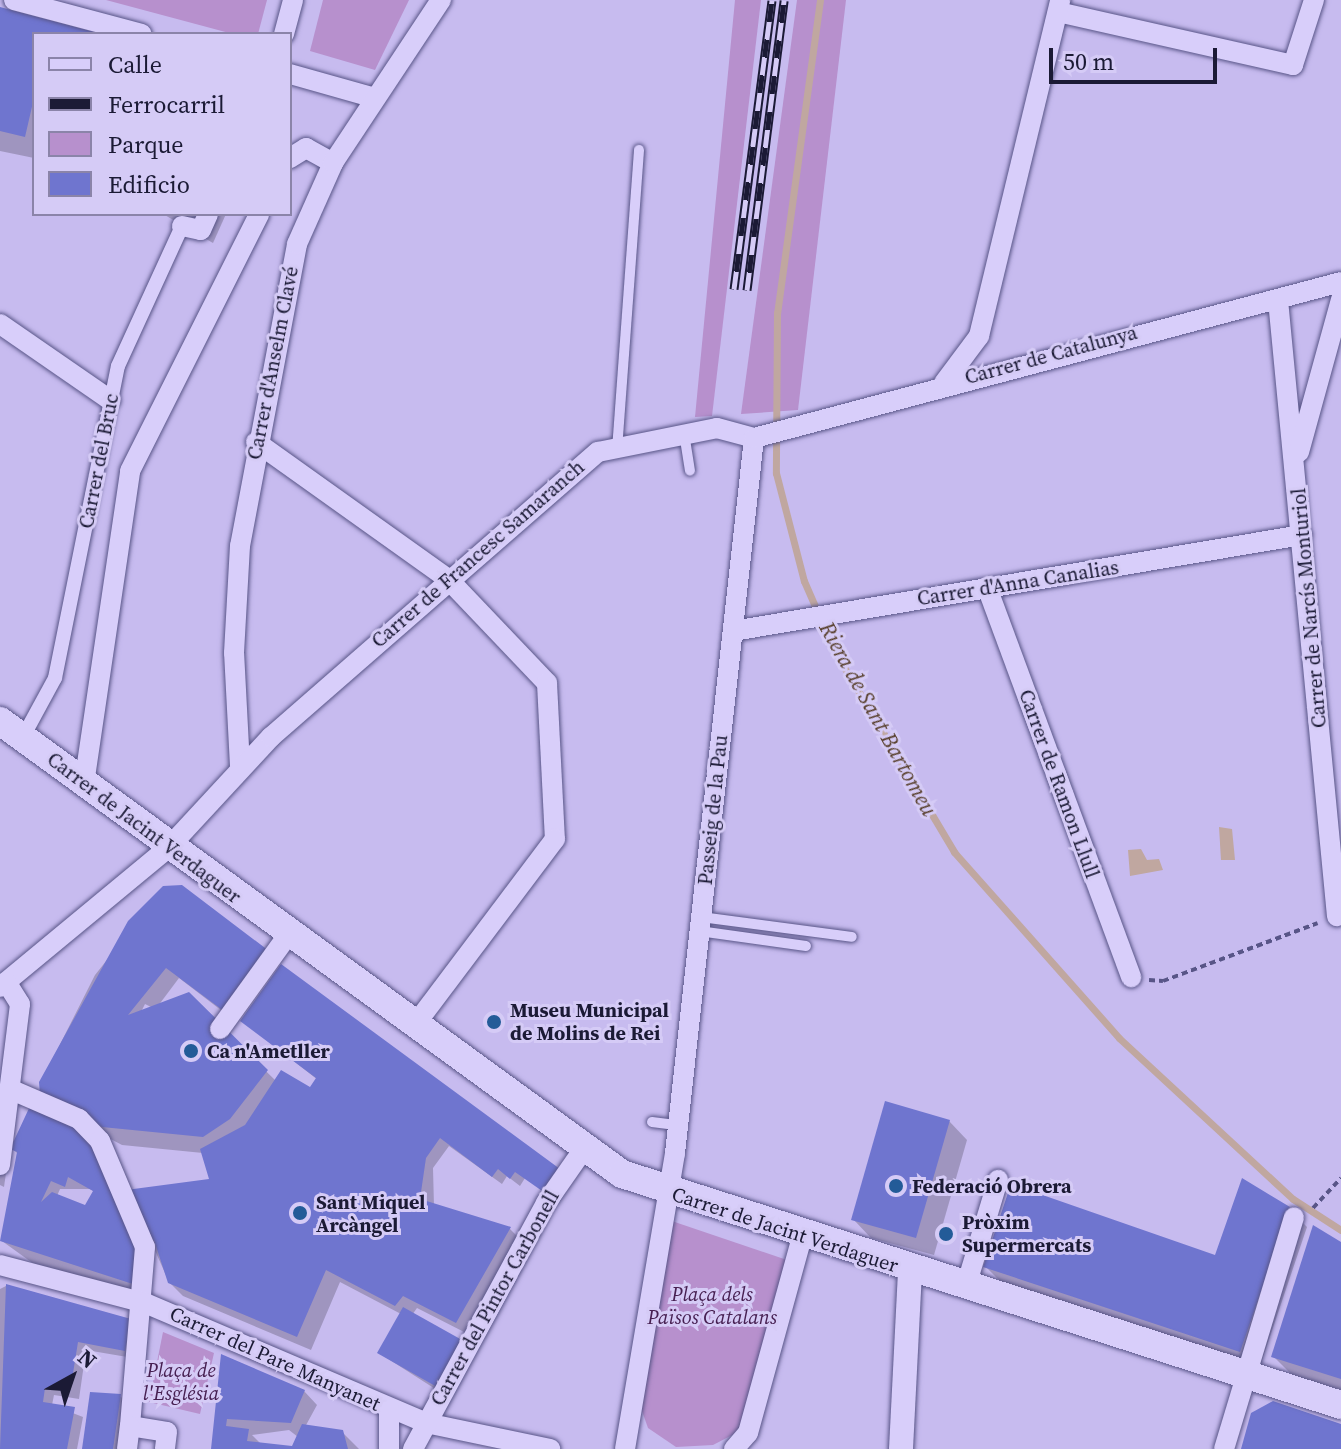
<!DOCTYPE html>
<html>
<head>
<meta charset="utf-8">
<style>
  body { margin:0 }
  #map { position:relative; width:1341px; height:1449px; overflow:hidden; background:#c7bbef; font-family:"Source Serif 4",serif }
  div>[style] { position:absolute }
  [style*='--x'] { left:calc(var(--x)*1px); top:calc(var(--y)*1px); width:calc(var(--w)*1px); rotate:calc(var(--a)*1deg) }
  .green>* { inset:0; background:#b790cd }
  .water>* { inset:0; background:#c0a7a0 }
  .shadow>* { inset:0; background:#0003 }
  .stream>* { height:7px; margin:-3.5px; padding:0 3.5px; transform-origin:3.5px; border-radius:3.5px; background:#c0a7a0 }
  .building>* { inset:0; background:#6f75cf }
  .path>* { height:4px; margin-top:-2px; transform-origin:0; background:repeating-linear-gradient(90deg,#585587 0 6px,transparent 0 10px) }
  .roads { filter:drop-shadow(0 0 2px #585587) drop-shadow(0 0 2px #585587) }
  .service>* { height:10px; margin:-5px; padding:0 5px; transform-origin:5px; border-radius:5px; background:#d8cefa }
  .pedestrian>* { height:14px; margin:-7px; padding:0 7px; transform-origin:7px; border-radius:7px; background:#d8cefa }
  .minor>* { height:20px; margin:-10px; padding:0 10px; transform-origin:10px; border-radius:10px; background:#d8cefa }
  .tertiary>* { height:24px; margin:-12px; padding:0 12px; transform-origin:12px; border-radius:12px; background:#d8cefa }
  .secondary>* { height:28px; margin:-14px; padding:0 14px; transform-origin:14px; border-radius:14px; background:#d8cefa }
  .rail>* { height:9px; margin-top:-4.5px; transform-origin:0; background:repeating-linear-gradient(90deg,#d5cbf6 0 18px,#1b1a35 0 36px); box-sizing:border-box; border-block:2px solid #1b1a35 }
  .dots>* { width:22px; height:22px; translate:-50% -50%; box-sizing:border-box; border:4px solid #d5cbf6; border-radius:50% }
  span { translate:-50% -50%; white-space:nowrap; text-align:center; line-height:1.15; -webkit-text-stroke:6px #d5cbf6; paint-order:stroke }
  .street-label { font-size:20px; color:#1b1a35 }
  .poi-label { font-size:20px; color:#1b1a35; font-weight:700 }
  .left { translate:0 -50%; text-align:left }
  .park-label { font-size:20px; color:#472052; font-style:italic }
  .water-label { font-size:22px; color:#563d29; font-style:italic }
  .legend { position:absolute; left:32px; top:32px; width:260px; height:184px; box-sizing:border-box; background:#d5cbf6; border:2px solid #8b84a9; margin:0; padding:10px 14px; list-style:none; font-size:24px; color:#1b1a35 }
  .legend li { display:flex; align-items:center; gap:16px; height:40px }
  .legend b { width:40px; border:2px solid #8b84a9 }
  .north { position:absolute; left:32px; top:1337px; width:80px; height:80px; -webkit-text-stroke:6px #d5cbf6; paint-order:stroke; rotate:40deg; font-size:22px; font-weight:700; line-height:32px; text-align:center; color:#1b1a35 }
  .north::after { content:''; display:block; margin:auto; width:28px; height:36px; background:#1b1a35; clip-path:polygon(50% 0,100% 100%,50% 72%,0 100%) }
  .scale { position:absolute; left:1049px; top:48px; width:168px; height:36px; box-sizing:border-box; border:4px solid #1b1a35; border-top:0; padding-left:10px; font-size:24px; line-height:28px; white-space:nowrap; color:#1b1a35; -webkit-text-stroke:6px #d5cbf6; paint-order:stroke }
</style>
</head>
<body>
<div id="map">
  <div class="green">
    <i style="clip-path:polygon(106px 0,267px 0,258px 34px,233px 34px)"></i>
    <i style="clip-path:polygon(323px 0,409px 0,375px 70px,310px 51px)"></i>
    <i style="clip-path:polygon(735px 0,761px 0,712px 416px,695px 417px)"></i>
    <i style="clip-path:polygon(797px 0,846px 0,798px 410px,741px 414px)"></i>
    <i style="clip-path:polygon(660px 1217px,790px 1261px,742px 1430px,713px 1445px,676px 1447px,648px 1428px,636px 1394px)"></i>
    <i style="clip-path:polygon(163px 1332px,214px 1353px,200px 1414px,149px 1402px)"></i>
  </div>
  <div class="water">
    <i style="clip-path:polygon(1219px 827px,1232px 829px,1235px 860px,1221px 860px)"></i>
    <i style="clip-path:polygon(1141px 849px,1147px 860px,1159px 859px,1163px 870px,1130px 876px,1128px 850px)"></i>
  </div>
  <div class="shadow">
    <i style="clip-path:polygon(0 9px,89px 34px,34px 34px,34px 158px,0 151px)"></i>
    <i style="clip-path:polygon(163px 214px,226px 214px,213px 243px)"></i>
    <i style="clip-path:polygon(evenodd,164px 888px,226px 1014px,179px 978px,158px 1006px,188px 995px,276px 1081px,310px 1090px,318px 1080px,242px 1021px,282px 967px,525px 1178px,520px 1186px,507px 1176px,502px 1184px,449px 1146px,433px 1168px,434px 1206px,510px 1229px,523px 1242px,470px 1335px,417px 1308px,412px 1315px,451px 1399px,379px 1353px,401px 1314px,340px 1282px,311px 1350px,183px 1296px,169px 1282px,129px 1192px,211px 1180px,203px 1153px,122px 1145px,61px 1113px,41px 1082px,95px 975px,164px 888px,145px 1004px,153px 1008px,141px 1012px,145px 1004px)"></i>
    <i style="clip-path:polygon(0 1120px,12px 1131px,4px 1187px,0 1185px)"></i>
    <i style="clip-path:polygon(949px 1121px,967px 1140px,934px 1255px,871px 1238px,853px 1219px)"></i>
    <i style="clip-path:polygon(evenodd,87px 1140px,106px 1166px,147px 1293px,38px 1267px,2px 1241px,19px 1155px,12px 1148px,87px 1140px,60px 1189px,90px 1189px,97px 1193px,88px 1211px,57px 1196px,60px 1189px)"></i>
    <i style="clip-path:polygon(1289px 1209px,1307px 1227px,1259px 1369px,1004px 1285px,986px 1267px,1217px 1258px)"></i>
    <i style="clip-path:polygon(1341px 1244px,1341px 1390px,1292px 1375px,1273px 1356px)"></i>
    <i style="clip-path:polygon(6px 1286px,130px 1321px,133px 1358px,86px 1350px,79px 1399px,54px 1395px,52px 1405px,83px 1417px,77px 1449px,0 1449px,0 1289px)"></i>
    <i style="clip-path:polygon(evenodd,224px 1357px,304px 1391px,317px 1405px,305px 1427px,342px 1432px,359px 1449px,213px 1449px,224px 1357px,289px 1430px,298px 1437px,293px 1448px,262px 1445px,252px 1435px,289px 1430px)"></i>
    <i style="clip-path:polygon(120px 1396px,129px 1405px,123px 1449px,85px 1449px)"></i>
  </div>
  <div class="stream">
    <i style="--x:820;--y:0;--w:316;--a:97.8"></i>
    <i style="--x:777;--y:313;--w:160;--a:90.4"></i>
    <i style="--x:776;--y:473;--w:112;--a:75.5"></i>
    <i style="--x:804;--y:581;--w:77;--a:66.4"></i>
    <i style="--x:835;--y:652;--w:233;--a:59.2"></i>
    <i style="--x:954;--y:852;--w:249;--a:48.4"></i>
    <i style="--x:1119;--y:1038;--w:237;--a:42.8"></i>
    <i style="--x:1293;--y:1199;--w:57;--a:32.9"></i>
  </div>
  <div class="building">
    <i style="clip-path:polygon(0 7px,98px 33px,34px 34px,34px 98px,25px 137px,0 131px)"></i>
    <i style="clip-path:polygon(182px 885px,269px 951px,225px 1012px,166px 968px,128px 1015px,189px 992px,268px 1070px,230px 1119px,203px 1137px,102px 1127px,40px 1095px,39px 1082px,128px 921px,163px 886px)"></i>
    <i style="clip-path:polygon(281px 964px,560px 1169px,545px 1193px,515px 1172px,510px 1179px,498px 1169px,492px 1177px,440px 1138px,426px 1158px,420px 1199px,511px 1227px,456px 1323px,403px 1296px,395px 1306px,326px 1270px,297px 1337px,168px 1283px,154px 1240px,147px 1243px,126px 1190px,209px 1179px,200px 1149px,245px 1125px,281px 1070px,310px 1087px,316px 1078px,240px 1021px)"></i>
    <i style="clip-path:polygon(885px 1101px,950px 1120px,916px 1238px,851px 1220px)"></i>
    <i style="clip-path:polygon(evenodd,31px 1104px,79px 1129px,107px 1170px,140px 1244px,139px 1286px,0 1241px,17px 1152px,10px 1149px,31px 1104px,68px 1177px,93px 1191px,85px 1205px,52px 1192px,41px 1202px,51px 1181px,65px 1187px,68px 1177px)"></i>
    <i style="clip-path:polygon(1242px 1178px,1290px 1207px,1240px 1352px,983px 1267px,1011px 1184px,1215px 1255px)"></i>
    <i style="clip-path:polygon(1313px 1225px,1341px 1242px,1341px 1379px,1271px 1357px)"></i>
    <i style="clip-path:polygon(6px 1284px,131px 1319px,125px 1351px,78px 1342px,70px 1392px,45px 1388px,43px 1402px,75px 1407px,67px 1449px,0 1449px)"></i>
    <i style="clip-path:polygon(403px 1307px,462px 1340px,437px 1387px,377px 1353px)"></i>
    <i style="clip-path:polygon(221px 1354px,305px 1390px,291px 1423px,227px 1419px,226px 1426px,249px 1429px,247px 1441px,292px 1446px,302px 1424px,343px 1430px,348px 1449px,211px 1449px)"></i>
    <i style="clip-path:polygon(90px 1392px,121px 1394px,113px 1449px,82px 1449px)"></i>
    <i style="clip-path:polygon(1273px 1401px,1341px 1424px,1341px 1449px,1241px 1449px,1251px 1413px)"></i>
  </div>
  <div class="path">
    <i style="--x:1149;--y:980;--w:14;--a:4"></i>
    <i style="--x:1163;--y:981;--w:165;--a:-20.5"></i>
    <i style="--x:1313;--y:1208;--w:41;--a:-47"></i>
  </div>
  <div class="roads">
    <div class="service">
      <i style="--x:684;--y:433;--w:38;--a:81"></i>
      <i style="--x:617;--y:450;--w:301;--a:-85.8"></i>
      <i style="--x:701;--y:917;--w:152;--a:7.5"></i>
      <i style="--x:699;--y:931;--w:108;--a:8"></i>
      <i style="--x:652;--y:1122;--w:26;--a:7"></i>
    </div>
    <div class="pedestrian">
      <i style="--x:23;--y:737;--w:67;--a:-61.5"></i>
      <i style="--x:55;--y:678;--w:318;--a:-78.6"></i>
      <i style="--x:118;--y:366;--w:154;--a:-65.4"></i>
    </div>
    <div class="minor">
      <i style="--x:14;--y:0;--w:132;--a:14.9"></i>
      <i style="--x:1058;--y:12;--w:241;--a:12.7"></i>
      <i style="--x:1293;--y:65;--w:68;--a:-72.1"></i>
      <i style="--x:284;--y:34;--w:35;--a:-75"></i>
      <i style="--x:290;--y:74;--w:88;--a:15.8"></i>
      <i style="--x:290;--y:158;--w:19;--a:-32"></i>
      <i style="--x:306;--y:148;--w:31;--a:29"></i>
      <i style="--x:182;--y:226;--w:19;--a:12"></i>
      <i style="--x:201;--y:230;--w:17;--a:-66"></i>
      <i style="--x:1278;--y:300;--w:619;--a:84.53"></i>
      <i style="--x:0;--y:324;--w:134;--a:34.6"></i>
      <i style="--x:944;--y:383;--w:59;--a:-53.3"></i>
      <i style="--x:979;--y:336;--w:346;--a:-76.4"></i>
      <i style="--x:256;--y:442;--w:234;--a:35.5"></i>
      <i style="--x:447;--y:578;--w:145;--a:46.4"></i>
      <i style="--x:547;--y:683;--w:156;--a:87.1"></i>
      <i style="--x:555;--y:839;--w:234;--a:127"></i>
      <i style="--x:1299;--y:452;--w:158;--a:-74.6"></i>
      <i style="--x:988;--y:590;--w:413;--a:69.7"></i>
      <i style="--x:733;--y:631;--w:577;--a:-9.58"></i>
      <i style="--x:240;--y:766;--w:113;--a:-93"></i>
      <i style="--x:234;--y:653;--w:107;--a:-86.8"></i>
      <i style="--x:240;--y:546;--w:307;--a:-79.3"></i>
      <i style="--x:297;--y:244;--w:89;--a:-66"></i>
      <i style="--x:333;--y:163;--w:196;--a:-56.5"></i>
      <i style="--x:84;--y:784;--w:316;--a:-81.6"></i>
      <i style="--x:130;--y:471;--w:288;--a:-63.3"></i>
      <i style="--x:0;--y:987;--w:219;--a:-39.6"></i>
      <i style="--x:169;--y:847;--w:150;--a:-47.2"></i>
      <i style="--x:271;--y:737;--w:434;--a:-41.1"></i>
      <i style="--x:598;--y:452;--w:121;--a:-11.4"></i>
      <i style="--x:717;--y:428;--w:38;--a:15"></i>
      <i style="--x:220;--y:1029;--w:116;--a:-54.1"></i>
      <i style="--x:12;--y:1090;--w:73;--a:23.4"></i>
      <i style="--x:79;--y:1119;--w:30;--a:46"></i>
      <i style="--x:100;--y:1141;--w:115;--a:67"></i>
      <i style="--x:145;--y:1247;--w:180;--a:94.8"></i>
      <i style="--x:130;--y:1426;--w:37;--a:9"></i>
      <i style="--x:167;--y:1432;--w:17;--a:97"></i>
      <i style="--x:0;--y:1165;--w:162;--a:-82.9"></i>
      <i style="--x:20;--y:1004;--w:26;--a:-122"></i>
      <i style="--x:0;--y:1265;--w:150;--a:14.7"></i>
      <i style="--x:145;--y:1303;--w:306;--a:23.1"></i>
      <i style="--x:426;--y:1423;--w:127;--a:11.8"></i>
      <i style="--x:966;--y:1286;--w:111;--a:-73.2"></i>
      <i style="--x:127;--y:1449;--w:23;--a:-83"></i>
      <i style="--x:389;--y:1449;--w:40;--a:-90"></i>
      <i style="--x:413;--y:1449;--w:280;--a:-61.6"></i>
      <i style="--x:546;--y:1203;--w:65;--a:-55.1"></i>
      <i style="--x:625;--y:1449;--w:300;--a:-80.4"></i>
      <i style="--x:675;--y:1153;--w:719;--a:-83.69"></i>
      <i style="--x:754;--y:438;--w:607;--a:-14.88"></i>
      <i style="--x:734;--y:1449;--w:21;--a:-49"></i>
      <i style="--x:748;--y:1433;--w:206;--a:-74.6"></i>
      <i style="--x:1224;--y:1449;--w:242;--a:-73.2"></i>
    </div>
    <div class="tertiary">
      <i style="--x:901;--y:1449;--w:179;--a:-87.1"></i>
    </div>
    <div class="secondary">
      <i style="--x:0;--y:721;--w:769;--a:36.07"></i>
      <i style="--x:622;--y:1174;--w:755;--a:17.81"></i>
    </div>
  </div>
  <div class="rail">
    <i style="--x:734;--y:289;--w:291;--a:-82.5"></i>
    <i style="--x:747;--y:290;--w:292;--a:-82.7"></i>
  </div>
  <div class="dots">
    <i style="left:494px;top:1022px;background:#235b98"></i>
    <i style="left:191px;top:1051px;background:#235b98"></i>
    <i style="left:896px;top:1186px;background:#235b98"></i>
    <i style="left:300px;top:1213px;background:#235b98"></i>
    <i style="left:946px;top:1234px;background:#235b98"></i>
  </div>
  <div class="street-label">
    <span style="left:1051px;top:355px;rotate:-15deg">Carrer de Catalunya</span>
    <span style="left:273px;top:363px;rotate:-79deg">Carrer d'Anselm Clavé</span>
    <span style="left:99px;top:461px;rotate:-79deg">Carrer del Bruc</span>
    <span style="left:478px;top:554px;rotate:-41deg">Carrer de Francesc Samaranch</span>
    <span style="left:1018px;top:583px;rotate:-9deg">Carrer d'Anna Canalias</span>
    <span style="left:1309px;top:608px;rotate:-95deg">Carrer de Narcís Monturiol</span>
    <span style="left:1059px;top:784px;rotate:70deg">Carrer de Ramon Llull</span>
    <span style="left:713px;top:810px;rotate:-84deg">Passeig de la Pau</span>
    <span style="left:144px;top:828px;rotate:37deg">Carrer de Jacint Verdaguer</span>
    <span style="left:785px;top:1230px;rotate:18deg">Carrer de Jacint Verdaguer</span>
    <span style="left:495px;top:1298px;rotate:-61deg">Carrer del Pintor Carbonell</span>
    <span style="left:275px;top:1359px;rotate:24deg">Carrer del Pare Manyanet</span>
  </div>
  <div class="poi-label">
    <span class="left" style="left:510px;top:1022px">Museu Municipal<br>de Molins de Rei</span>
    <span class="left" style="left:207px;top:1051px">Ca n'Ametller</span>
    <span class="left" style="left:912px;top:1186px">Federació Obrera</span>
    <span class="left" style="left:316px;top:1214px">Sant Miquel<br>Arcàngel</span>
    <span class="left" style="left:962px;top:1234px">Pròxim<br>Supermercats</span>
  </div>
  <div class="park-label">
    <span style="left:712px;top:1306px">Plaça dels<br>Països Catalans</span>
    <span style="left:181px;top:1382px">Plaça de<br>l'Església</span>
  </div>
  <div class="water-label">
    <span style="left:878px;top:719px;rotate:61deg">Riera de Sant Bartomeu</span>
  </div>
  <ul class="legend">
  <li><b style="height:10px;background:#d8cefa"></b>Calle</li>
  <li><b style="height:10px;background:#1b1a35"></b>Ferrocarril</li>
  <li><b style="height:22px;background:#b790cd"></b>Parque</li>
  <li><b style="height:22px;background:#6f75cf"></b>Edificio</li>
  </ul>
  <div class="north">N</div>
  <div class="scale">50 m</div>
</div>
</body>
</html>
